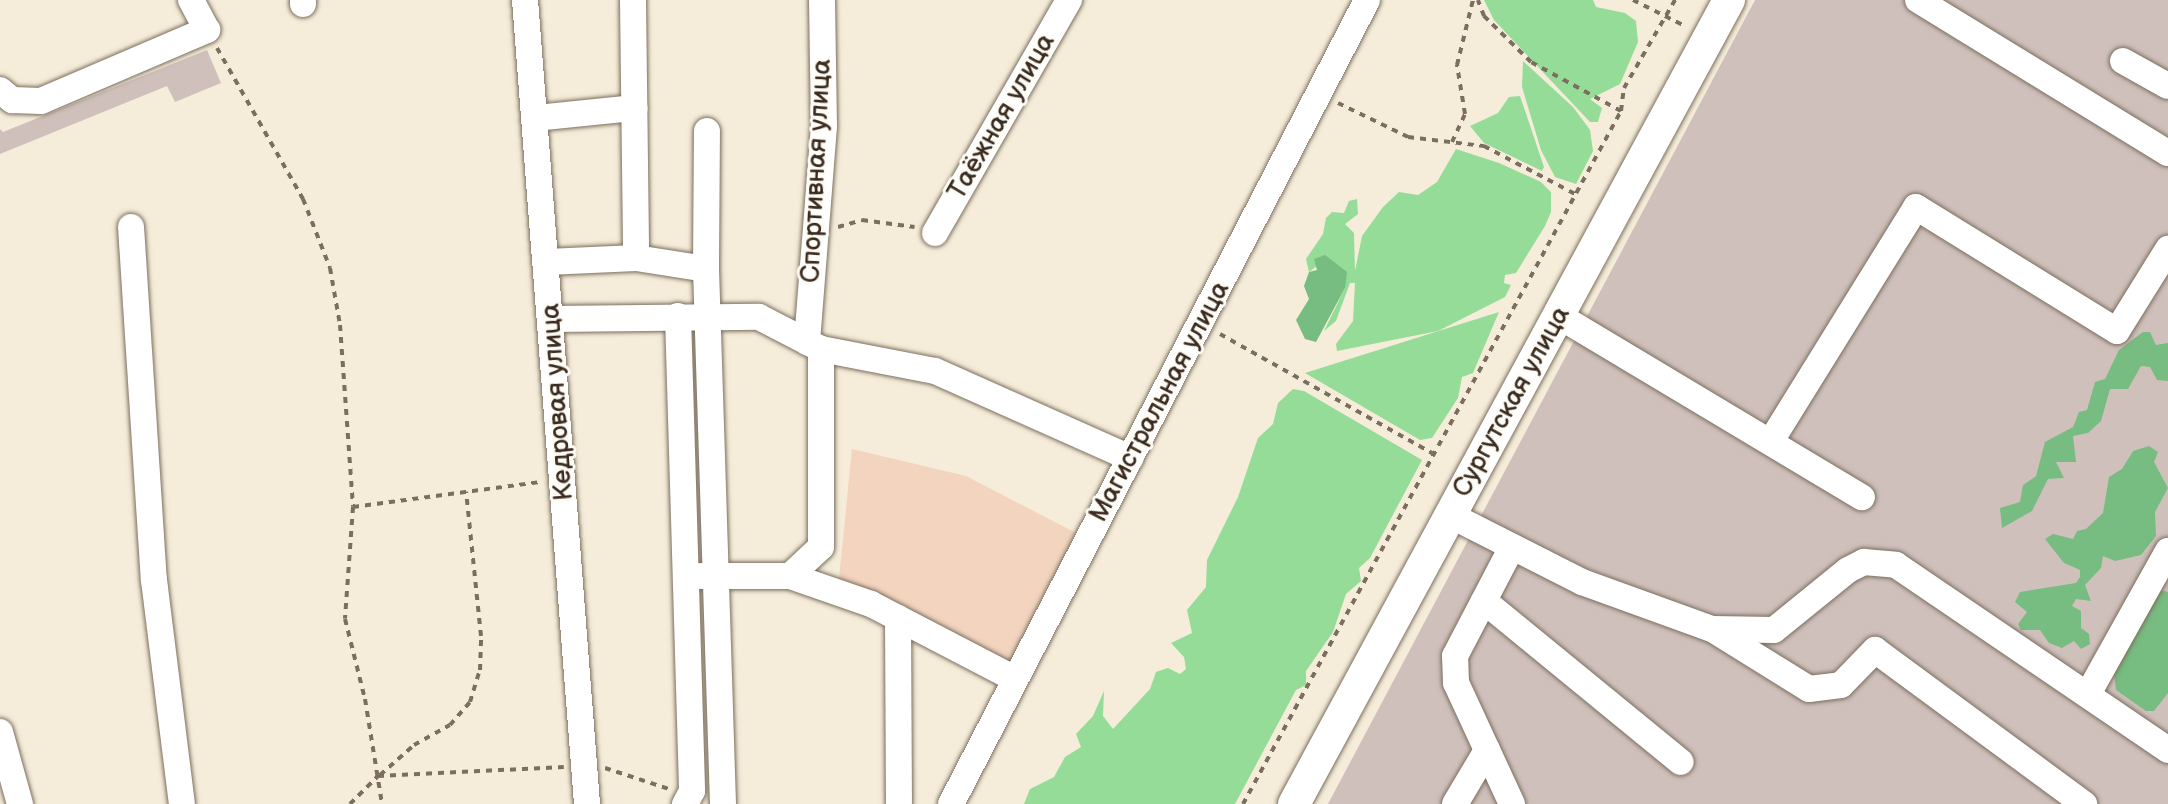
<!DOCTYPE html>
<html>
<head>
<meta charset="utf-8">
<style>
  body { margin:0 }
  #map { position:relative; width:2168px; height:804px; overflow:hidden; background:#f5edd9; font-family:"Balsamiq Sans",sans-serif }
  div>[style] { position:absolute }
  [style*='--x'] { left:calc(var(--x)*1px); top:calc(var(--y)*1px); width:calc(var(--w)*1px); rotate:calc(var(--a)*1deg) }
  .built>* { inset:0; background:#f3d4bf }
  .industrial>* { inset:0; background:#cfc0bb }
  .green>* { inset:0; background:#94dc97 }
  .forest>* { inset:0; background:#77bc80 }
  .path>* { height:4px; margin-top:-2px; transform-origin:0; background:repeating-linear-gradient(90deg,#7c6e5f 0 6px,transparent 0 12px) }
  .roads { filter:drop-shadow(0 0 2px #7c6e5f) drop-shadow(0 0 2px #7c6e5f) }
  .minor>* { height:26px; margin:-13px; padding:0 13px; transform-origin:13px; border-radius:13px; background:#fff }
  .major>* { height:32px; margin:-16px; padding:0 16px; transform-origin:16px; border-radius:16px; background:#fff }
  span { translate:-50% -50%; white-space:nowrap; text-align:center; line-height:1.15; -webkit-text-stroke:6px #fdfcf7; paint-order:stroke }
  .street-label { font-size:26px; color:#3b2a1e }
</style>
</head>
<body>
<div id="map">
  <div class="built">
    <i style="clip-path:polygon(852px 449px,966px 476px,1078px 534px,1008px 665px,839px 579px)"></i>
  </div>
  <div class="industrial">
    <i style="clip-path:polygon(1755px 0,2168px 0,2168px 804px,1328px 804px)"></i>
    <i style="clip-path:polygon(207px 50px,221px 83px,175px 102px,167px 86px,0 154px,0 129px,3px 132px)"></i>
  </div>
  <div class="green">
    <i style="clip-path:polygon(1484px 0,1593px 0,1596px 7px,1625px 13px,1636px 21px,1638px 42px,1620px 84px,1590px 99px,1602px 108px,1598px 122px,1590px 122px,1494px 20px)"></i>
    <i style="clip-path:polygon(1523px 61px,1573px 107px,1590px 130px,1593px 151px,1576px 184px,1555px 177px,1541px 150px,1522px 87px)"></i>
    <i style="clip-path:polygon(1520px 96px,1544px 167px,1542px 171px,1484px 143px,1470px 126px,1498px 113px,1509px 97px)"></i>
    <i style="clip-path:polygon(1456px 149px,1499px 163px,1541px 182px,1551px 192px,1551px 212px,1545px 226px,1516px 273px,1505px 275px,1504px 283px,1511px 285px,1505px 297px,1438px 331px,1337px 351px,1336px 344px,1353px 321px,1355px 283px,1350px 283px,1336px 321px,1324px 331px,1345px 288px,1317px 266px,1309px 272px,1306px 259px,1323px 234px,1326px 218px,1332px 212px,1344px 213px,1349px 201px,1357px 199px,1358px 214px,1345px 224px,1354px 233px,1355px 271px,1362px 236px,1383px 207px,1399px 192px,1418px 195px,1437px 182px)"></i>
    <i style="clip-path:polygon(1499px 312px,1473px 373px,1462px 377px,1458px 398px,1432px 438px,1420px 440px,1305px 373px)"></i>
    <i style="clip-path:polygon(1293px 389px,1304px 391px,1422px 460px,1370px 558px,1359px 568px,1361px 581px,1346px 594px,1333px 632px,1306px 671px,1306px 685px,1296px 690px,1235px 804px,1024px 804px,1030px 789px,1054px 777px,1065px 757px,1081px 747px,1076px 734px,1093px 716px,1104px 691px,1103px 716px,1113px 729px,1150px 689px,1156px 672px,1168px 668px,1180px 674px,1186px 669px,1184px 657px,1171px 643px,1192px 633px,1187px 610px,1206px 587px,1207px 560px,1238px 497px,1258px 438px,1273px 424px,1278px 403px)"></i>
  </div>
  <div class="forest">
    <i style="clip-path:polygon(1325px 255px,1347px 272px,1345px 288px,1316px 342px,1305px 339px,1296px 320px,1309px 299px,1304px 286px,1309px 272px,1317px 270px,1314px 259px)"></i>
    <i style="clip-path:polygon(2143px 332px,2150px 332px,2156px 345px,2168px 343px,2168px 381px,2157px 380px,2150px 367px,2141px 366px,2128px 389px,2110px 389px,2101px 421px,2088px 433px,2073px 436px,2076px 462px,2056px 462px,2064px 478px,2048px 479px,2032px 511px,2002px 528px,2000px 508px,2020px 502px,2023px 485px,2036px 476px,2045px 442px,2073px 427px,2079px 412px,2087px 410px,2095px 382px,2105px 379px,2119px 350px)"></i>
    <i style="clip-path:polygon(2149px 446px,2158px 452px,2154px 462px,2168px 488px,2155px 512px,2156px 536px,2141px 555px,2115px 561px,2103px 556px,2101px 568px,2085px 585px,2091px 601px,2076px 599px,2072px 606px,2081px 611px,2081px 628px,2089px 634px,2090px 644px,2081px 649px,2074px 641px,2062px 648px,2049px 643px,2040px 630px,2021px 630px,2018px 624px,2027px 612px,2015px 602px,2020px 592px,2076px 583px,2080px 577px,2080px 570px,2064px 563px,2045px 539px,2053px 534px,2073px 539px,2077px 531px,2086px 529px,2103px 513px,2109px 477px,2122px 469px,2133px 451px)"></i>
    <i style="clip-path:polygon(2155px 589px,2168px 592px,2168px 693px,2154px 711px,2146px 711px,2116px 690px,2113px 663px)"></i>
  </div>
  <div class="path">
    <i style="--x:1633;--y:0;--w:58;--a:26.6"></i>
    <i style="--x:217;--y:48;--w:174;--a:60.3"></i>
    <i style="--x:303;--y:199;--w:74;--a:68.6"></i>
    <i style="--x:330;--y:268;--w:58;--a:80"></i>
    <i style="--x:340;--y:325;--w:182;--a:85.9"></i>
    <i style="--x:353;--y:507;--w:112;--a:94.1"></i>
    <i style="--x:345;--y:619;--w:82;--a:76"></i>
    <i style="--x:365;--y:699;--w:106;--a:80.8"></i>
    <i style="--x:1338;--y:103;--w:78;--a:25.9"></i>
    <i style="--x:1408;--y:137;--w:77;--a:6.8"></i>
    <i style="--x:1484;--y:146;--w:103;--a:27.8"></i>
    <i style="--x:1621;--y:111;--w:23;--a:-83"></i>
    <i style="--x:1624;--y:88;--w:102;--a:-59.9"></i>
    <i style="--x:1452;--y:142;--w:31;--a:-65"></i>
    <i style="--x:1465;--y:114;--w:50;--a:-99.3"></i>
    <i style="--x:1457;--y:65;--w:67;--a:-76.2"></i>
    <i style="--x:838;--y:227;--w:25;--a:-16"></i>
    <i style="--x:862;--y:220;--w:53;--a:7.5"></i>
    <i style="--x:1220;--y:334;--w:245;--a:29.3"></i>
    <i style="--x:353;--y:507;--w:190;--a:-7.6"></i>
    <i style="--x:605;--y:768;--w:67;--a:18.2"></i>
    <i style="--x:380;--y:775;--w:45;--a:-41.4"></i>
    <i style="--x:414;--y:745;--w:41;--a:-29.1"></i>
    <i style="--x:450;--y:725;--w:30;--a:-49"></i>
    <i style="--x:470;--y:702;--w:34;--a:-73"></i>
    <i style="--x:480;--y:670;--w:34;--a:-88"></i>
    <i style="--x:481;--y:636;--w:145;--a:-95.9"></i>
    <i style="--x:350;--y:804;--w:40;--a:-45"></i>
    <i style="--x:378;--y:776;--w:186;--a:-2.8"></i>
    <i style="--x:1243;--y:804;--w:789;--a:-61.39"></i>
    <i style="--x:1621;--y:111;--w:102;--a:-151.4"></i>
    <i style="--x:1531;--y:62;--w:66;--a:-135.6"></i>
    <i style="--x:1484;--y:16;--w:17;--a:-111"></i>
  </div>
  <div class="roads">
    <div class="minor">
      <i style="--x:303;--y:0;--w:4;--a:90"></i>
      <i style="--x:525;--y:0;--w:806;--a:85.59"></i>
      <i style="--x:633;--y:0;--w:258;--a:89.3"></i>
      <i style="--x:1918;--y:0;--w:293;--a:31.5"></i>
      <i style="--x:2123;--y:61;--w:51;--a:29.1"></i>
      <i style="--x:0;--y:90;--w:16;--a:40"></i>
      <i style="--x:12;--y:100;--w:29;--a:2"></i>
      <i style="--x:41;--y:101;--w:181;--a:-23.2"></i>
      <i style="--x:207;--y:30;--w:34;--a:-118"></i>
      <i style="--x:535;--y:118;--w:100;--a:-5.8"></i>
      <i style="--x:131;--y:227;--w:354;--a:86.3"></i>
      <i style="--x:154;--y:580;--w:226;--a:82.9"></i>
      <i style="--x:935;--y:233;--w:269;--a:-60.1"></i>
      <i style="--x:547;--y:262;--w:89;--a:-2.6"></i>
      <i style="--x:636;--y:258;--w:71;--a:8.9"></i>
      <i style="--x:706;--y:269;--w:535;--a:88.18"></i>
      <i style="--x:706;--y:269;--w:138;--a:-89.6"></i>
      <i style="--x:678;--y:316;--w:475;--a:88.3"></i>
      <i style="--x:692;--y:791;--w:15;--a:118"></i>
      <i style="--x:1559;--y:316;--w:353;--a:30.9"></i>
      <i style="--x:552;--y:319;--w:207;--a:-0.6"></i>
      <i style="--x:759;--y:317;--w:70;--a:27.3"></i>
      <i style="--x:821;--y:349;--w:116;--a:10.9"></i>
      <i style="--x:935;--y:371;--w:214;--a:24"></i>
      <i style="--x:807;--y:342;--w:216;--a:-85.5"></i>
      <i style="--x:824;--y:127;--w:127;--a:-90.9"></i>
      <i style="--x:1771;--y:441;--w:275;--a:-58.2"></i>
      <i style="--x:1916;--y:207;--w:236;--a:31.7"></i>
      <i style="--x:2117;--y:331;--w:97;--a:-58.1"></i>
      <i style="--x:1450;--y:515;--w:148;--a:26.9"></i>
      <i style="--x:1582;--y:582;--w:138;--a:19.9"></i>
      <i style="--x:1712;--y:629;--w:62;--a:0.9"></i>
      <i style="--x:1774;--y:630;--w:95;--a:-39"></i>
      <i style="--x:1848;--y:570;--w:18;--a:-27"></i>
      <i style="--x:1864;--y:562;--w:32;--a:5"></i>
      <i style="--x:1896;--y:565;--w:329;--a:34.2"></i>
      <i style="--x:701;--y:576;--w:89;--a:0"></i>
      <i style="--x:790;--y:576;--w:86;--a:19.1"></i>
      <i style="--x:871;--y:604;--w:162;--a:27.5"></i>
      <i style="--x:790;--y:576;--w:42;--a:-43.1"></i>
      <i style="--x:821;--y:547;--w:198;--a:-90"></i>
      <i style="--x:1484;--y:601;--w:254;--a:39.3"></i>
      <i style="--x:898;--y:618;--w:186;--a:89.7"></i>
      <i style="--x:1717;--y:632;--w:108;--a:31.8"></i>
      <i style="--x:1809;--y:689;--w:32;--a:-7"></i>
      <i style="--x:1841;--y:685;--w:49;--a:-45.8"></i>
      <i style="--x:1875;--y:650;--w:260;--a:36.4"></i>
      <i style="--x:2088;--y:694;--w:164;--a:-60.8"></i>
      <i style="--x:0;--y:732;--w:75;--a:74.5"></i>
      <i style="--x:951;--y:804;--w:905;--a:-62.64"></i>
      <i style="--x:1455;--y:804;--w:63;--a:-59.3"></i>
      <i style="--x:1512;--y:804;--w:133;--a:-114.8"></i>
      <i style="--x:1456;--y:683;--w:27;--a:-92"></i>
      <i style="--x:1455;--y:656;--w:123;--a:-62.4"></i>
    </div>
    <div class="major">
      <i style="--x:1294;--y:804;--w:914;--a:-61.58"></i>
    </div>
  </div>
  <div class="street-label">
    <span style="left:1002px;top:117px;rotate:-60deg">Таёжная улица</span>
    <span style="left:817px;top:171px;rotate:-87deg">Спортивная улица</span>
    <span style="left:558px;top:402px;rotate:-94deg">Кедровая улица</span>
    <span style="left:1160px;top:402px;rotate:-62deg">Магистральная улица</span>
    <span style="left:1512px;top:402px;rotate:-61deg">Сургутская улица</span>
  </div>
</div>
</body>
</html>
